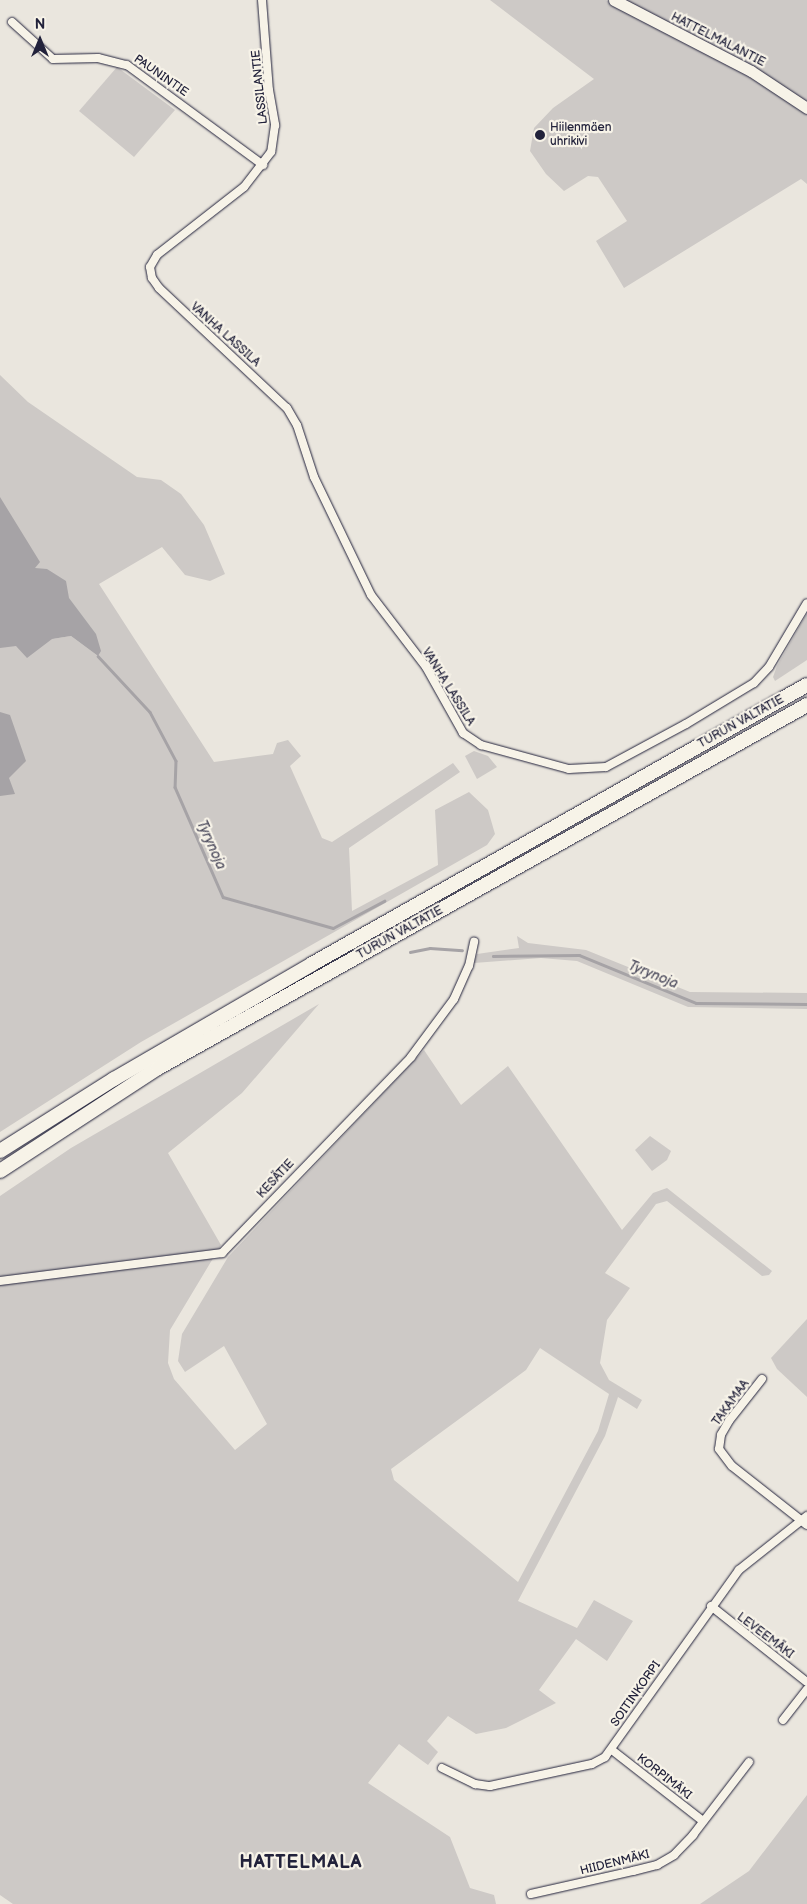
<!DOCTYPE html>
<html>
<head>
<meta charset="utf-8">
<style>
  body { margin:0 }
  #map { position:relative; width:807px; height:1904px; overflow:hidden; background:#eae6de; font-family:"Balsamiq Sans",sans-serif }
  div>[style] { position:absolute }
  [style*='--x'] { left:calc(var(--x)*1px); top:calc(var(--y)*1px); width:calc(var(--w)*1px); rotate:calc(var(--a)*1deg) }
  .green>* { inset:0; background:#cdc9c6 }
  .water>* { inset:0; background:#a6a3a6 }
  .stream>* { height:2.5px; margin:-1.25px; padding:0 1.25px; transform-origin:1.25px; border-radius:1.25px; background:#a6a3a6 }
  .roads { filter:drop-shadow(0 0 1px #22223b) drop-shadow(0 0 1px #22223b) }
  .street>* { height:8px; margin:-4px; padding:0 4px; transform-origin:4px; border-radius:4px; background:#f7f3e8 }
  .secondary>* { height:11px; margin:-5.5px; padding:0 5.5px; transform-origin:5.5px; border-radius:5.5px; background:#f7f3e8 }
  .highway>* { height:14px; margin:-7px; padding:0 7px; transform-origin:7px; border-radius:7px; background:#f7f3e8 }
  .dots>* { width:14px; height:14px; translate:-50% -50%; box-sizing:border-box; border:2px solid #f7f3e8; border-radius:50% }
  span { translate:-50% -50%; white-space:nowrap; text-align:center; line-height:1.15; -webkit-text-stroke:4.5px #f7f3e8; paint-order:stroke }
  .street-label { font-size:12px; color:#22223b }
  .poi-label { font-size:12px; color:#22223b }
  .left { translate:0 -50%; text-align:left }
  .water-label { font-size:14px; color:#504f60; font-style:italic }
  .district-label { font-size:18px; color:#22223b; font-weight:700; letter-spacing:1px }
  .north { position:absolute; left:15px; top:15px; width:50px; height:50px; -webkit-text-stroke:4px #f7f3e8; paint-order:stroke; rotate:0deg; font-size:14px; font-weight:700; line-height:20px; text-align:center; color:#22223b }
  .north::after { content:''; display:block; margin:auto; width:18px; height:22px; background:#22223b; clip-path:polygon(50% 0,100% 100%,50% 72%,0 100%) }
</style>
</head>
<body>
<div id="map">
  <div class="green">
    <i style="clip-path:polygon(490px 0,606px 0,735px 67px,807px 114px,807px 184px,801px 179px,624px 288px,596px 241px,627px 221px,598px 177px,588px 176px,564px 191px,546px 174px,530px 151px,534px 128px,553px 108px,594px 79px)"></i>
    <i style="clip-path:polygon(622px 0,807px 0,807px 103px,773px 79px)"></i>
    <i style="clip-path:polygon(117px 67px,175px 110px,134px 157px,79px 111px)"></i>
    <i style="clip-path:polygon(evenodd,0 375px,28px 402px,137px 477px,161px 480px,181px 494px,204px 525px,225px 574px,210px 581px,185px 575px,162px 547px,99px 584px,214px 762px,273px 754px,277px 743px,288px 740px,301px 756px,290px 766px,322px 838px,332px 842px,453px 763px,460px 772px,349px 848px,352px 911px,438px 865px,435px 810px,469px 792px,488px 810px,495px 834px,487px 845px,141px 1042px,0 1132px,0 375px,90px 626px,98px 656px,71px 636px,52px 639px,90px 626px)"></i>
    <i style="clip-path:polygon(807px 613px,807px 660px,775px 681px,773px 677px,777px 666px)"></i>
    <i style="clip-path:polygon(474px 751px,488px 756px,497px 767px,477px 779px,465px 756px)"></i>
    <i style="clip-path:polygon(517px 936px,528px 943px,586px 950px,690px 992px,807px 993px,807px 1009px,688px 1007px,577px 961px,541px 958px,474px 963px,477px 954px,519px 948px)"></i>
    <i style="clip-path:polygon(evenodd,319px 1004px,242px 1093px,168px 1153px,221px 1245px,170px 1330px,168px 1363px,174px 1379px,235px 1450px,267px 1424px,224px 1346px,185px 1372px,178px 1361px,182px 1334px,228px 1257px,424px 1050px,461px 1105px,508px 1066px,622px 1230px,653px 1193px,667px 1188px,772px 1271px,769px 1275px,762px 1276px,667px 1201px,656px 1204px,605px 1273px,630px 1288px,607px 1320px,600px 1363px,609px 1380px,642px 1400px,637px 1409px,618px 1397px,605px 1436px,518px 1601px,577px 1628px,594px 1600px,633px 1621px,607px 1661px,576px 1639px,539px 1690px,556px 1703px,506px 1728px,476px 1734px,448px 1716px,427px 1741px,438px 1752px,428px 1765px,399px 1744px,368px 1783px,450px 1837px,470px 1888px,494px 1895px,496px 1904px,13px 1904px,0 1895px,0 1196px,71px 1148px,319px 1004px,540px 1348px,609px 1394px,598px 1431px,518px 1582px,394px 1480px,391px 1469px,526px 1370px,540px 1348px)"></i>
    <i style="clip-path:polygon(650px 1136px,671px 1151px,667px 1160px,652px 1171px,635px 1150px)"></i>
    <i style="clip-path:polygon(807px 1319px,807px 1397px,777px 1369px,771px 1358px)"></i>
    <i style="clip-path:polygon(807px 1795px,807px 1904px,700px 1904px,749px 1871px)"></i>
  </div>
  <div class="water">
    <i style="clip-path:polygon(0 497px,40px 562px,35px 568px,47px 569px,66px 581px,69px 598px,96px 634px,101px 651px,98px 656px,71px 636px,52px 639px,27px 658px,16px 646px,0 648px)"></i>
    <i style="clip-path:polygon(0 712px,10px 715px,26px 761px,9px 778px,15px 794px,0 796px)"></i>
  </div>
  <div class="stream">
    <i style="--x:98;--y:656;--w:76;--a:47.1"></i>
    <i style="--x:150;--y:712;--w:55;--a:62"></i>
    <i style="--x:176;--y:761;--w:26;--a:92"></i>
    <i style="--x:175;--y:787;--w:120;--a:66.4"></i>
    <i style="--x:223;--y:897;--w:114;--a:15.7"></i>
    <i style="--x:333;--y:928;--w:58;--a:-27.9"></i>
    <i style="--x:410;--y:952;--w:20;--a:-11"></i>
    <i style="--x:430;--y:948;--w:32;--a:4"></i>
    <i style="--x:493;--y:956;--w:86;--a:-0.7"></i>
    <i style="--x:579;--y:955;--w:126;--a:22.3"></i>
    <i style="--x:696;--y:1003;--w:111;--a:0.5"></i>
  </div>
  <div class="roads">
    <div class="street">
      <i style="--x:262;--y:0;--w:90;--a:85.6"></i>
      <i style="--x:269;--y:90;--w:36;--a:80"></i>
      <i style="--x:275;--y:125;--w:27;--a:98"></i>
      <i style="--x:271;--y:152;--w:44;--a:127.6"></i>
      <i style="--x:244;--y:187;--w:110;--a:142"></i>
      <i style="--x:157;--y:255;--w:14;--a:120"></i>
      <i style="--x:150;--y:267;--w:11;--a:80"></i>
      <i style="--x:152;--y:278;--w:12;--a:55"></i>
      <i style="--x:159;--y:288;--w:175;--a:43.2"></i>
      <i style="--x:287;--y:408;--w:20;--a:60"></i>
      <i style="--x:297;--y:425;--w:55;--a:71.9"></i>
      <i style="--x:314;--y:477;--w:131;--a:64.2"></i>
      <i style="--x:371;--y:595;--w:91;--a:52.6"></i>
      <i style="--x:426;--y:667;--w:76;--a:60.7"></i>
      <i style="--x:463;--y:733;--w:22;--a:34"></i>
      <i style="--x:481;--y:745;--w:91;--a:15.3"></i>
      <i style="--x:569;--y:769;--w:37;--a:-3"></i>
      <i style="--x:606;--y:767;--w:91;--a:-28.3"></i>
      <i style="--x:686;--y:724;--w:79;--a:-31.1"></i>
      <i style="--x:754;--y:683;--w:22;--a:-47"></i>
      <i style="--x:769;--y:667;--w:74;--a:-59.3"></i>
      <i style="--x:12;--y:22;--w:55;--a:42.1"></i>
      <i style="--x:53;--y:59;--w:45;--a:-1.3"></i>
      <i style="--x:98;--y:58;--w:30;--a:14"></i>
      <i style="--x:127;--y:65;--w:169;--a:36.3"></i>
      <i style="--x:0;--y:1281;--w:224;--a:-7.2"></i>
      <i style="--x:222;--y:1253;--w:272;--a:-46"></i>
      <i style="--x:411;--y:1057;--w:72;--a:-53.4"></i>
      <i style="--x:454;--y:999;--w:36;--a:-66"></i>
      <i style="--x:469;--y:966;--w:25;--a:-78"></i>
      <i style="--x:762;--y:1379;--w:53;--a:128.2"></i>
      <i style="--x:729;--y:1421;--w:16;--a:120"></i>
      <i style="--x:721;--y:1435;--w:14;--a:98"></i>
      <i style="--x:719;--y:1449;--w:21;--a:53"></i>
      <i style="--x:732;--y:1466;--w:95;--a:38.2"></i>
      <i style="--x:711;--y:1606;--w:122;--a:38.4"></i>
      <i style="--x:783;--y:1720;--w:39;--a:-52"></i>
      <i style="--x:612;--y:1750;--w:115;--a:38"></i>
      <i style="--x:442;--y:1768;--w:37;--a:26"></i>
      <i style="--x:475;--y:1784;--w:15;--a:8"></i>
      <i style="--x:490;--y:1786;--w:104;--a:-12.2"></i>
      <i style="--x:592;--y:1764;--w:15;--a:-28"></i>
      <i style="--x:605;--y:1757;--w:230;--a:-54.4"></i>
      <i style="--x:739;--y:1570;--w:87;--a:-38.5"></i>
      <i style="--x:531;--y:1894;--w:105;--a:-12.7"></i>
      <i style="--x:633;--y:1871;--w:25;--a:-14"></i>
      <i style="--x:657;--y:1865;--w:20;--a:-30"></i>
      <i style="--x:674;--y:1855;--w:28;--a:-46"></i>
      <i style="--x:693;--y:1835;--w:92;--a:-52.5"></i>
    </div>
    <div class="secondary">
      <i style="--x:614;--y:0;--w:154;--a:27.4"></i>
      <i style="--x:751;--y:71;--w:67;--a:33.5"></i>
    </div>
    <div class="highway">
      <i style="--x:0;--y:1151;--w:135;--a:-32.3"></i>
      <i style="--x:114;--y:1079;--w:229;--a:-30.1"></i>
      <i style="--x:312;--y:964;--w:568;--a:-29.41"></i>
      <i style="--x:0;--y:1171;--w:189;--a:-33.1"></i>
      <i style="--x:158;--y:1068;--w:744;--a:-29.22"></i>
    </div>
  </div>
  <div class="dots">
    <i style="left:540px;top:135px;background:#22223b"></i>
  </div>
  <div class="street-label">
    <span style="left:718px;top:40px;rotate:27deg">HATTELMALANTIE</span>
    <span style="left:161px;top:76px;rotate:35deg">PAUNINTIE</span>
    <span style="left:260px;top:87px;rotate:-96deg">LASSILANTIE</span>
    <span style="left:225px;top:335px;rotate:42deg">VANHA LASSILA</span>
    <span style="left:448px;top:687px;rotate:58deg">VANHA LASSILA</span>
    <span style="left:741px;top:722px;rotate:-29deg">TURUN VALTATIE</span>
    <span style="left:400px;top:933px;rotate:-29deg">TURUN VALTATIE</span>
    <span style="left:276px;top:1179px;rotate:-47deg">KESÄTIE</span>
    <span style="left:731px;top:1403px;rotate:-54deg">TAKAMAA</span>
    <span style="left:765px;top:1636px;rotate:37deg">LEVEEMÄKI</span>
    <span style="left:636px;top:1694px;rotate:-55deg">SOITINKORPI</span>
    <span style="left:664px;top:1777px;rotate:38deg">KORPIMÄKI</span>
    <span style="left:615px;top:1863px;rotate:-14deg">HIIDENMÄKI</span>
  </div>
  <div class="poi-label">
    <span class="left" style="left:550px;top:135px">Hiilenmäen<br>uhrikivi</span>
  </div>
  <div class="water-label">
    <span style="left:211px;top:845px;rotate:66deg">Tyrynoja</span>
    <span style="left:653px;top:975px;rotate:22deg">Tyrynoja</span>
  </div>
  <div class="district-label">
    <span style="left:301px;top:1863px">HATTELMALA</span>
  </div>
  <div class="north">N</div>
</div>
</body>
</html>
